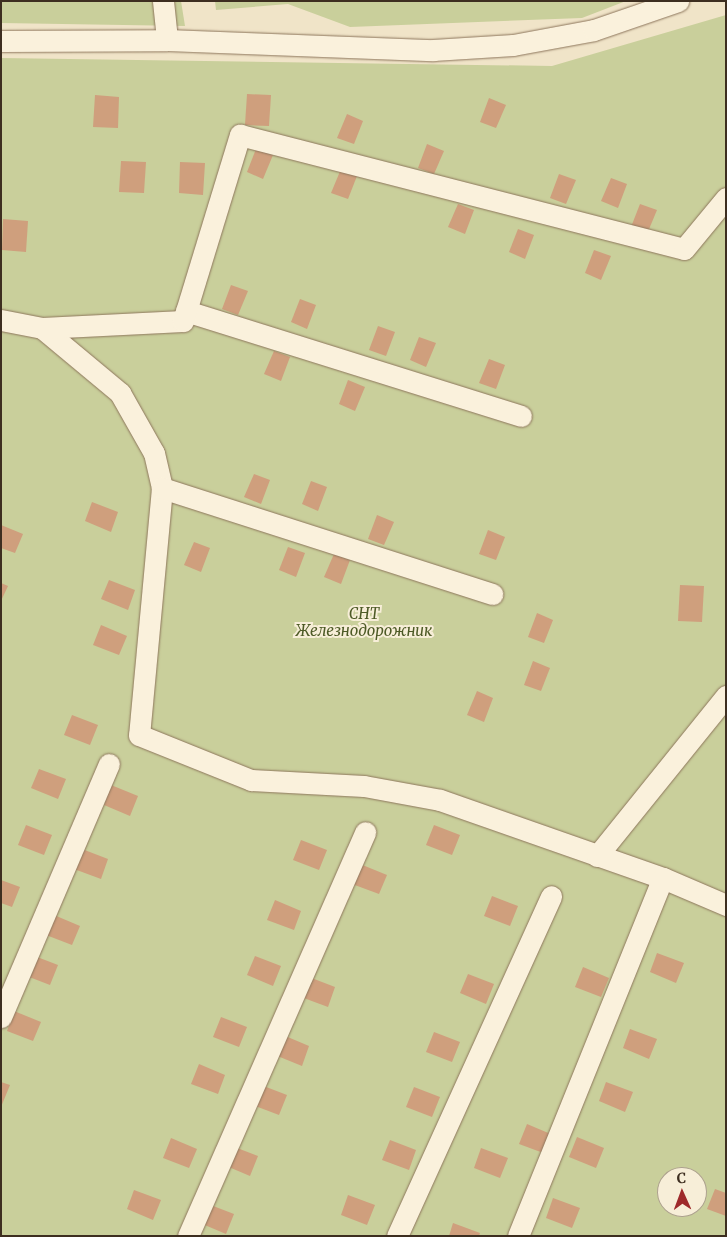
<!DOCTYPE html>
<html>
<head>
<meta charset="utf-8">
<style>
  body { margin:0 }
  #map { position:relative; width:727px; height:1237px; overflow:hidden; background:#f0e4c8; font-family:Merriweather,serif }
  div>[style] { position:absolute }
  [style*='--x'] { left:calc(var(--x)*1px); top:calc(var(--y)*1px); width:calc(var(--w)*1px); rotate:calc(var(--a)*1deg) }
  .green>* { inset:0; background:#c9cf9b }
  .building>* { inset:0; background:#cf9f7d }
  .roads { filter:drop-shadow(0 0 1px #8d765c) drop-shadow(0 0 1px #8d765c) }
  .minor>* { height:21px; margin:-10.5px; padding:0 10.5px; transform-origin:10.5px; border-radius:10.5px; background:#faf1dc }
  span { translate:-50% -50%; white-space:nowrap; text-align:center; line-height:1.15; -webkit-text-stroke:4px #f7eed8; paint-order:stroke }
  .park-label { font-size:15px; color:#4d5a26; font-style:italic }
  .frame { position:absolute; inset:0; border:2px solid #3d2e20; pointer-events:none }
  .north { position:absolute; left:657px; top:1167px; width:50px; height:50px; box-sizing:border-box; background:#f7eed8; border:1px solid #ada18e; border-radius:50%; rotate:358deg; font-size:14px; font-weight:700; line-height:20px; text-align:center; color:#3d2e20 }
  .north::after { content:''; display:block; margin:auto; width:18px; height:22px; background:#9e2a2b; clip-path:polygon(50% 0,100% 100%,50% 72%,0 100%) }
</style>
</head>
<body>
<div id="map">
  <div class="green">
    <i style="clip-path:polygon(1px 1px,181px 1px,185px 26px,1px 23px)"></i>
    <i style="clip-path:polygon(215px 1px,626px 1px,582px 18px,350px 27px,288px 4px,216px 10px)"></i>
    <i style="clip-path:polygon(evenodd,726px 15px,726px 1236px,1px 1236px,1px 58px,552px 66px,726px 15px,667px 1177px,697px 1177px,697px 1207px,667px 1207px,667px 1177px)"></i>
  </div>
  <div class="building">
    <i style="clip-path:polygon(247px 94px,271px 95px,269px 126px,245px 125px)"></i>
    <i style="clip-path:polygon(95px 95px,119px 97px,118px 128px,93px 127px)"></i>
    <i style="clip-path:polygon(489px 98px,506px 105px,496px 128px,480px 122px)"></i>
    <i style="clip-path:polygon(347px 114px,363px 121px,354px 144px,337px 138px)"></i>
    <i style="clip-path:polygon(427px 144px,444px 151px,434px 174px,418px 168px)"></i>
    <i style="clip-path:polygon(256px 149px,273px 155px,263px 179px,247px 172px)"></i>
    <i style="clip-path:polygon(121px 161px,146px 162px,144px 193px,119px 192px)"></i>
    <i style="clip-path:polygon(180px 162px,205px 163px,203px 195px,179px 193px)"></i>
    <i style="clip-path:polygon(341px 169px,357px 176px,348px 199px,331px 193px)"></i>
    <i style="clip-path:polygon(559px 174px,576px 180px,566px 204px,550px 198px)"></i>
    <i style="clip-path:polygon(611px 178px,627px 184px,618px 208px,601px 201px)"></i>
    <i style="clip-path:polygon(458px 204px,474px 210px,465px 234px,448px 227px)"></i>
    <i style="clip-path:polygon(640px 204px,657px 210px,647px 234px,631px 227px)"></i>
    <i style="clip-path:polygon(3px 219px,28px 221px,26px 252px,2px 250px)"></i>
    <i style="clip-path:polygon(518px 229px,534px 235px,525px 259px,509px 252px)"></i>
    <i style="clip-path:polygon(594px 250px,611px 256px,601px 280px,585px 273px)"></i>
    <i style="clip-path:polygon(231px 285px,248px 291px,238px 315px,222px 309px)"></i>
    <i style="clip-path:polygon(300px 299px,316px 305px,307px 329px,291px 322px)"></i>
    <i style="clip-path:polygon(378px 326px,395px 332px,386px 356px,369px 350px)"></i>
    <i style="clip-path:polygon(419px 337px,436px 343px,426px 367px,410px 360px)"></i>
    <i style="clip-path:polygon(274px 351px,290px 357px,281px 381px,264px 374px)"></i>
    <i style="clip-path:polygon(489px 359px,505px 365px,496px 389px,479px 383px)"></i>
    <i style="clip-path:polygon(348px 380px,365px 387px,355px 411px,339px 404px)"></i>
    <i style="clip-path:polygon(254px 474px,270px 480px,261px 504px,244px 497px)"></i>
    <i style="clip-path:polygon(311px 481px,327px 487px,318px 511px,302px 504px)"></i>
    <i style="clip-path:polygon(92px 502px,118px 512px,111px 532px,85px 521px)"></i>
    <i style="clip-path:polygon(377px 515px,394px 522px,384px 545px,368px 539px)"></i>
    <i style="clip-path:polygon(1px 525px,23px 534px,15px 553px,1px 548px)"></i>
    <i style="clip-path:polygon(488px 530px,505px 537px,496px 560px,479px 554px)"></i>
    <i style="clip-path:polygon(194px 542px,210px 548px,201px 572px,184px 565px)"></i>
    <i style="clip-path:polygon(288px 547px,305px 553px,296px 577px,279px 570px)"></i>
    <i style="clip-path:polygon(334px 554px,350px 560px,341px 584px,324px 577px)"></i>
    <i style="clip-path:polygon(109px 580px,135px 590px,128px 610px,101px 599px)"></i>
    <i style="clip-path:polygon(1px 583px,8px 586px,1px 601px)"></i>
    <i style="clip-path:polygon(680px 585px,704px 586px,702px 622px,678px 621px)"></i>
    <i style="clip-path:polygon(537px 613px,553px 620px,544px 643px,528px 637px)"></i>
    <i style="clip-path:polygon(101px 625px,127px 636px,119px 655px,93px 645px)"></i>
    <i style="clip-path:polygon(533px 661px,550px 668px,541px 691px,524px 685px)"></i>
    <i style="clip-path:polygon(477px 691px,493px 698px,484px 722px,467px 715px)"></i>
    <i style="clip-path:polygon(72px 715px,98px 725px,90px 745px,64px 735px)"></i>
    <i style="clip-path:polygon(39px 769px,66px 779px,58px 799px,31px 788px)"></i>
    <i style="clip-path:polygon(111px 785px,138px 796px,130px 816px,104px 805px)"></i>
    <i style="clip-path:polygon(26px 825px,52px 835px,44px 855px,18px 845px)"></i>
    <i style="clip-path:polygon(434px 825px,460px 835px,452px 855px,426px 845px)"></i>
    <i style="clip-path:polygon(301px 840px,327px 850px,319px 870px,293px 860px)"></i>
    <i style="clip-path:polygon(82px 849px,108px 859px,101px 879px,74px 869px)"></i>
    <i style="clip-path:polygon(360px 864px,387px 875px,379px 894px,352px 884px)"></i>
    <i style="clip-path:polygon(1px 880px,20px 887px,12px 907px,1px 903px)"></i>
    <i style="clip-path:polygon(492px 896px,518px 906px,510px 926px,484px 916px)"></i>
    <i style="clip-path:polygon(275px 900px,301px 911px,294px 930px,267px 920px)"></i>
    <i style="clip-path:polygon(54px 915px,80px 926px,72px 945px,46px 935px)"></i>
    <i style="clip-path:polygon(657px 953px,684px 963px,676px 983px,650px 972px)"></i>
    <i style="clip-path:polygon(32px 955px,58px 965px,50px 985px,24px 975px)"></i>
    <i style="clip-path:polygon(255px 956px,281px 966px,273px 986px,247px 975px)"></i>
    <i style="clip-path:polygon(583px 967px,609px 978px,601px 997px,575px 987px)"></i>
    <i style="clip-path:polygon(468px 974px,494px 984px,486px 1004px,460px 993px)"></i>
    <i style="clip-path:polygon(309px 977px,335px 987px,328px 1007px,301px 997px)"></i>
    <i style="clip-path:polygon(14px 1011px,41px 1022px,33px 1041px,7px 1031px)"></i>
    <i style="clip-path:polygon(221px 1017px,247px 1027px,239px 1047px,213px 1037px)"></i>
    <i style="clip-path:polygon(630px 1029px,657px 1039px,649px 1059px,623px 1048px)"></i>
    <i style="clip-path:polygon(434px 1032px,460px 1042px,452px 1062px,426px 1052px)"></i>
    <i style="clip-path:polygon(283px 1035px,309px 1046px,302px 1066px,275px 1055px)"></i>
    <i style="clip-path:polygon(199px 1064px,225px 1075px,218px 1094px,191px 1084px)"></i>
    <i style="clip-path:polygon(1px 1082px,10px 1085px,1px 1107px)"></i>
    <i style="clip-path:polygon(606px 1082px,633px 1092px,625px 1112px,599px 1101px)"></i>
    <i style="clip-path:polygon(261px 1085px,287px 1095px,279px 1115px,253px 1105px)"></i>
    <i style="clip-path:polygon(414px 1087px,440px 1097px,432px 1117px,406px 1107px)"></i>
    <i style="clip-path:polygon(527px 1124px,553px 1135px,546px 1154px,519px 1144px)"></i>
    <i style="clip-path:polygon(577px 1137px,604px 1148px,596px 1168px,569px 1157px)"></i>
    <i style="clip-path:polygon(171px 1138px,197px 1149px,189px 1168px,163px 1158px)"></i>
    <i style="clip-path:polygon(390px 1140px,416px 1150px,409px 1170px,382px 1160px)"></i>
    <i style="clip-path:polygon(232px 1146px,258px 1156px,250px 1176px,224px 1165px)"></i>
    <i style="clip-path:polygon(481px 1148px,508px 1158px,500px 1178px,474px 1168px)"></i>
    <i style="clip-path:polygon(715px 1189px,726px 1193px,726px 1216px,707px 1209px)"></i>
    <i style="clip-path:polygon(134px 1190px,161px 1200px,153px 1220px,127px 1209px)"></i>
    <i style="clip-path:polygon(348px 1195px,375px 1205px,367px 1225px,341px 1215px)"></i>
    <i style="clip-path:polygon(553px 1198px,580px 1208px,572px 1228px,546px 1218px)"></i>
    <i style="clip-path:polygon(208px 1204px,234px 1214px,226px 1234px,200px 1223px)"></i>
    <i style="clip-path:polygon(453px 1223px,480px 1233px,479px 1236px,449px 1236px)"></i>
  </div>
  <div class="roads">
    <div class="minor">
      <i style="--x:163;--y:1;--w:39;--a:84"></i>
      <i style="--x:1;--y:41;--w:166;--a:-0.3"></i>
      <i style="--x:167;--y:40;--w:266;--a:2.2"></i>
      <i style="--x:433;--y:50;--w:80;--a:-3.6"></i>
      <i style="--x:513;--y:45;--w:82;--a:-10.5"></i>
      <i style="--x:594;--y:30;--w:89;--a:-19"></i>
      <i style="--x:186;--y:311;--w:351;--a:17.4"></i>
      <i style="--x:1;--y:320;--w:42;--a:11"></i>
      <i style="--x:42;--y:328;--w:102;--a:39.8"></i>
      <i style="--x:120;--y:393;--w:69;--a:60.5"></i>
      <i style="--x:154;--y:453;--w:36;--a:77"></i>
      <i style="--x:162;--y:488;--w:248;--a:95.3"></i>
      <i style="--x:139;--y:735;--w:121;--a:21.9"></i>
      <i style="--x:251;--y:780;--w:113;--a:3"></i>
      <i style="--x:364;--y:786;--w:77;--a:10.4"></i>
      <i style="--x:440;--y:800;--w:236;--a:19.3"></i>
      <i style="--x:663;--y:878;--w:69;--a:23.2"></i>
      <i style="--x:42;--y:328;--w:141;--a:-2.8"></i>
      <i style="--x:183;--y:321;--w:195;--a:-73"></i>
      <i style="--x:240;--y:135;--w:458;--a:14.4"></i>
      <i style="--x:684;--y:249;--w:66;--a:-50.5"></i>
      <i style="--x:162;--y:488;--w:347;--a:17.8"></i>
      <i style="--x:597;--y:856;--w:206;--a:-51.1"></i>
      <i style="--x:1;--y:1017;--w:275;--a:-66.9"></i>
      <i style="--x:188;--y:1236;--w:441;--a:-66.3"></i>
      <i style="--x:397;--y:1236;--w:373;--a:-65.6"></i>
      <i style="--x:518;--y:1236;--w:386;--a:-68"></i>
    </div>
  </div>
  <div class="park-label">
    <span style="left:364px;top:622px">СНТ<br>Железнодорожник</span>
  </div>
  <div class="frame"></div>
  <div class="north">С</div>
</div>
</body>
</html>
